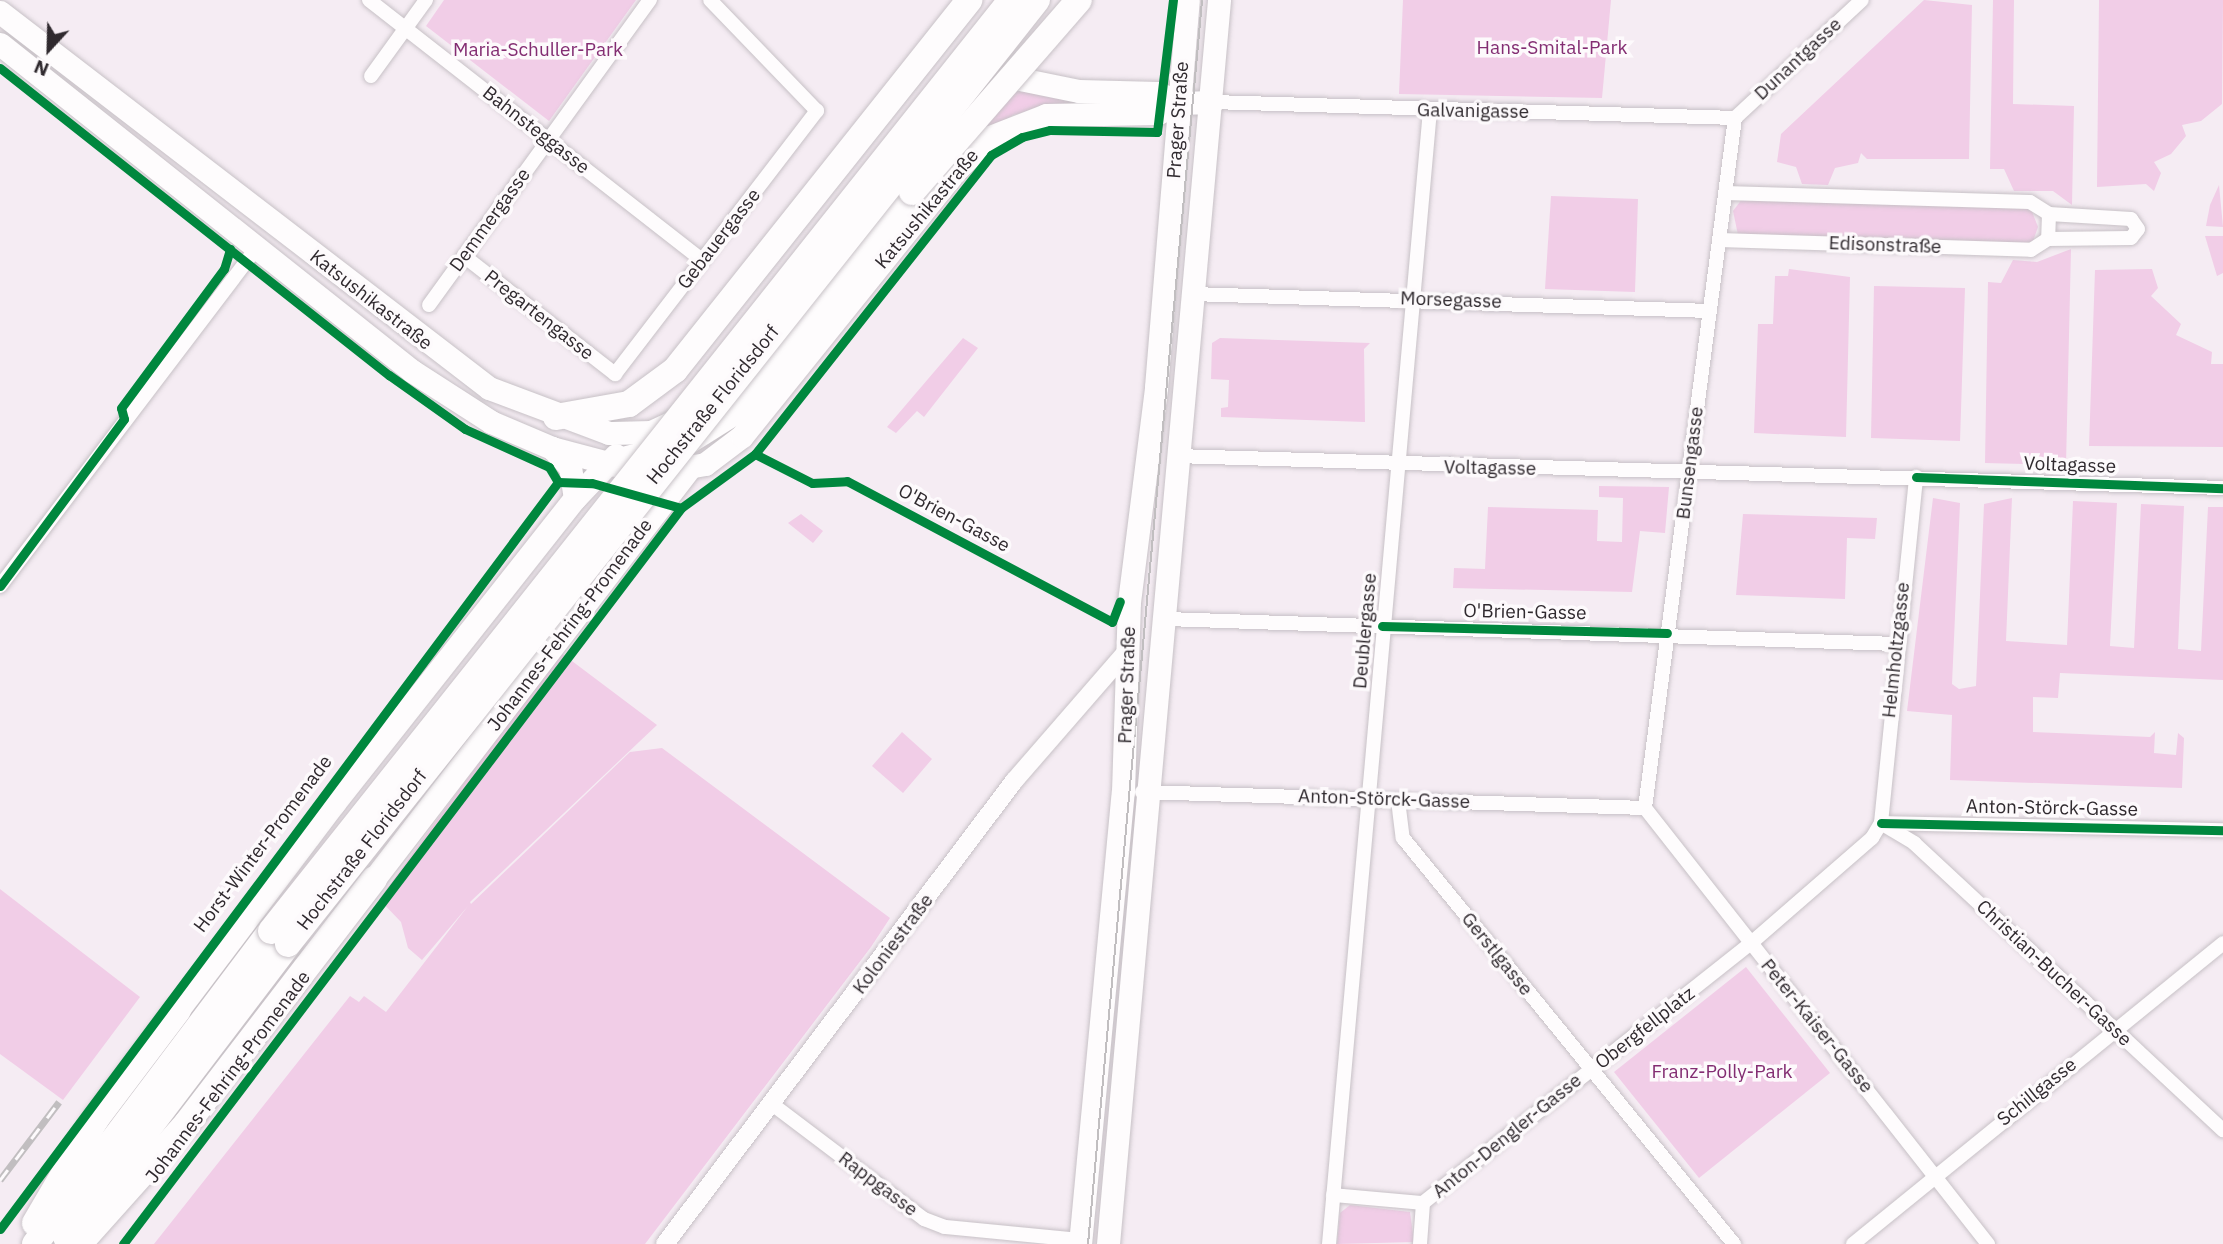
<!DOCTYPE html>
<html>
<head>
<meta charset="utf-8">
<style>
  body { margin:0 }
  #map { position:relative; width:2223px; height:1244px; overflow:hidden; background:#f5ecf3; font-family:"IBM Plex Sans",sans-serif }
  div>[style] { position:absolute }
  [style*='--x'] { left:calc(var(--x)*1px); top:calc(var(--y)*1px); width:calc(var(--w)*1px); rotate:calc(var(--a)*1deg) }
  .green>* { inset:0; background:#f1cde7 }
  .roads { filter:drop-shadow(0 0 2px #c7c1c6) drop-shadow(0 0 2px #c7c1c6) }
  .minor>* { height:14px; margin:-7px; padding:0 7px; transform-origin:7px; border-radius:7px; background:#fefcfd }
  .tertiary>* { height:18px; margin:-9px; padding:0 9px; transform-origin:9px; border-radius:9px; background:#fefcfd }
  .primary>* { height:23px; margin:-11.5px; padding:0 11.5px; transform-origin:11.5px; border-radius:11.5px; background:#fefcfd }
  .motorway>* { height:26px; margin:-13px; padding:0 13px; transform-origin:13px; border-radius:13px; background:#fefcfd }
  .tram>* { height:2px; margin:-1px; padding:0 1px; transform-origin:1px; border-radius:1px; background:#c1bec0 }
  .rail>* { height:7px; margin-top:-3.5px; transform-origin:0; background:repeating-linear-gradient(90deg,#fdfafc 0 13px,#c1bec0 0 26px); box-sizing:border-box; border-block:2px solid #c1bec0 }
  .bridges { filter:drop-shadow(0 0 2px #c7c1c6) drop-shadow(0 0 2px #c7c1c6) }
  .motorway-bridge>* { height:26px; margin:-13px; padding:0 13px; transform-origin:13px; border-radius:13px; background:#fefcfd }
  .cycleway>* { height:9px; margin:-4.5px; padding:0 4.5px; transform-origin:4.5px; border-radius:4.5px; background:#00873e }
  span { translate:-50% -50%; white-space:nowrap; text-align:center; line-height:1.15; -webkit-text-stroke:7px #fdfafc; paint-order:stroke }
  .park-label { font-size:19px; color:#832d72 }
  .street-label { font-size:19px; color:#302a2f }
  .north { position:absolute; left:14px; top:14px; width:70px; height:70px; -webkit-text-stroke:5px #fdfafc; paint-order:stroke; rotate:202deg; font-size:19px; font-weight:700; line-height:28px; text-align:center; color:#302a2f }
  .north::after { content:''; display:block; margin:auto; width:24px; height:32px; background:#302a2f; clip-path:polygon(50% 0,100% 100%,50% 72%,0 100%) }
</style>
</head>
<body>
<div id="map">
  <div class="green">
    <i style="clip-path:polygon(444px 0,636px 0,549px 121px,426px 26px)"></i>
    <i style="clip-path:polygon(1403px 0,1611px 0,1602px 98px,1399px 94px)"></i>
    <i style="clip-path:polygon(1924px 0,1972px 5px,1969px 159px,1867px 159px,1861px 153px,1858px 163px,1835px 168px,1828px 185px,1802px 184px,1796px 167px,1777px 162px,1781px 134px)"></i>
    <i style="clip-path:polygon(1993px 0,2014px 0,2013px 104px,2074px 106px,2072px 205px,2053px 191px,2014px 191px,2004px 169px,1990px 169px)"></i>
    <i style="clip-path:polygon(2099px 0,2223px 0,2222px 104px,2201px 121px,2182px 125px,2186px 136px,2171px 154px,2154px 162px,2161px 173px,2154px 191px,2146px 184px,2097px 187px)"></i>
    <i style="clip-path:polygon(1017px 86px,1146px 100px,1039px 108px,1013px 115px,969px 144px)"></i>
    <i style="clip-path:polygon(2219px 185px,2223px 227px,2206px 226px,2210px 205px)"></i>
    <i style="clip-path:polygon(1551px 196px,1638px 199px,1635px 292px,1545px 289px)"></i>
    <i style="clip-path:polygon(1742px 199px,2031px 209px,2038px 227px,2033px 241px,2023px 244px,1738px 235px,1733px 211px)"></i>
    <i style="clip-path:polygon(2205px 236px,2223px 236px,2223px 273px,2217px 276px)"></i>
    <i style="clip-path:polygon(2071px 249px,2066px 465px,1985px 463px,1988px 282px,2001px 283px,2013px 260px,2037px 262px)"></i>
    <i style="clip-path:polygon(1789px 269px,1850px 277px,1846px 437px,1754px 433px,1758px 324px,1773px 324px,1775px 276px,1788px 276px)"></i>
    <i style="clip-path:polygon(2152px 269px,2158px 288px,2151px 296px,2181px 324px,2176px 335px,2212px 352px,2211px 364px,2223px 364px,2223px 447px,2089px 446px,2095px 270px)"></i>
    <i style="clip-path:polygon(1874px 286px,1965px 288px,1960px 441px,1871px 438px)"></i>
    <i style="clip-path:polygon(963px 338px,978px 348px,924px 417px,917px 411px,896px 433px,887px 427px)"></i>
    <i style="clip-path:polygon(1220px 338px,1370px 343px,1364px 349px,1365px 422px,1221px 417px,1221px 408px,1228px 407px,1229px 380px,1211px 379px,1212px 343px)"></i>
    <i style="clip-path:polygon(1599px 486px,1669px 487px,1665px 533px,1640px 531px,1632px 592px,1453px 588px,1454px 568px,1485px 569px,1488px 507px,1598px 510px,1597px 541px,1622px 542px,1623px 498px,1599px 497px)"></i>
    <i style="clip-path:polygon(1933px 498px,1960px 503px,1952px 684px,1959px 689px,1976px 686px,1984px 504px,2012px 498px,2006px 641px,2067px 645px,2073px 501px,2117px 503px,2110px 646px,2134px 648px,2141px 504px,2184px 506px,2178px 649px,2201px 651px,2208px 507px,2223px 507px,2223px 680px,2060px 673px,2058px 698px,2033px 697px,2033px 732px,2150px 737px,2155px 732px,2154px 753px,2176px 755px,2178px 733px,2184px 738px,2182px 788px,1950px 780px,1952px 715px,1907px 711px)"></i>
    <i style="clip-path:polygon(801px 514px,823px 531px,813px 543px,788px 523px)"></i>
    <i style="clip-path:polygon(1743px 514px,1877px 518px,1875px 539px,1847px 538px,1845px 599px,1736px 595px)"></i>
    <i style="clip-path:polygon(560px 652px,657px 725px,470px 902px,471px 904px,630px 752px,662px 748px,890px 918px,871px 947px,645px 1244px,154px 1244px,350px 996px,359px 1002px,364px 996px,386px 1012px,468px 906px,422px 960px,408px 948px,401px 922px,379px 899px)"></i>
    <i style="clip-path:polygon(902px 732px,932px 759px,903px 793px,872px 766px)"></i>
    <i style="clip-path:polygon(0 889px,140px 997px,63px 1100px,0 1054px)"></i>
    <i style="clip-path:polygon(1746px 967px,1830px 1073px,1699px 1178px,1614px 1072px)"></i>
    <i style="clip-path:polygon(1350px 1205px,1410px 1212px,1414px 1242px,1337px 1244px,1340px 1213px)"></i>
  </div>
  <div class="roads">
    <div class="minor">
      <i style="--x:369;--y:0;--w:422;--a:38"></i>
      <i style="--x:371;--y:76;--w:94;--a:-54.1"></i>
      <i style="--x:1212;--y:102;--w:523;--a:1.75"></i>
      <i style="--x:1735;--y:118;--w:173;--a:-42.9"></i>
      <i style="--x:1725;--y:193;--w:305;--a:1.7"></i>
      <i style="--x:2030;--y:202;--w:22;--a:32"></i>
      <i style="--x:2049;--y:214;--w:25;--a:92"></i>
      <i style="--x:1719;--y:240;--w:312;--a:1.8"></i>
      <i style="--x:2031;--y:250;--w:20;--a:-33"></i>
      <i style="--x:2048;--y:239;--w:83;--a:-0.7"></i>
      <i style="--x:2131;--y:238;--w:11;--a:-52"></i>
      <i style="--x:2138;--y:229;--w:12;--a:-125"></i>
      <i style="--x:2131;--y:219;--w:82;--a:-176.5"></i>
      <i style="--x:464;--y:256;--w:192;--a:38"></i>
      <i style="--x:615;--y:374;--w:332;--a:-52.5"></i>
      <i style="--x:817;--y:111;--w:154;--a:-133.9"></i>
      <i style="--x:1192;--y:294;--w:517;--a:1.88"></i>
      <i style="--x:429;--y:305;--w:377;--a:-54.1"></i>
      <i style="--x:1176;--y:456;--w:1047;--a:1.75"></i>
      <i style="--x:0;--y:586;--w:423;--a:-52.8"></i>
      <i style="--x:1166;--y:619;--w:729;--a:1.96"></i>
      <i style="--x:1142;--y:792;--w:503;--a:1.82"></i>
      <i style="--x:1398;--y:800;--w:38;--a:83"></i>
      <i style="--x:1403;--y:838;--w:524;--a:50.81"></i>
      <i style="--x:1645;--y:808;--w:696;--a:-82.57"></i>
      <i style="--x:1645;--y:808;--w:555;--a:51.81"></i>
      <i style="--x:1881;--y:823;--w:39;--a:31"></i>
      <i style="--x:1914;--y:843;--w:422;--a:42.9"></i>
      <i style="--x:1882;--y:823;--w:341;--a:1.2"></i>
      <i style="--x:772;--y:1104;--w:191;--a:37.1"></i>
      <i style="--x:924;--y:1219;--w:22;--a:21"></i>
      <i style="--x:945;--y:1227;--w:136;--a:5.5"></i>
      <i style="--x:1333;--y:1195;--w:90;--a:5.1"></i>
      <i style="--x:1423;--y:1203;--w:417;--a:-38.4"></i>
      <i style="--x:1750;--y:944;--w:162;--a:-41"></i>
      <i style="--x:1872;--y:838;--w:17;--a:-59"></i>
      <i style="--x:1881;--y:823;--w:348;--a:-84.2"></i>
      <i style="--x:1329;--y:1244;--w:1138;--a:-84.91"></i>
      <i style="--x:1420;--y:1244;--w:41;--a:-85.8"></i>
      <i style="--x:1853;--y:1244;--w:477;--a:-39.1"></i>
    </div>
    <div class="tertiary">
      <i style="--x:665;--y:1244;--w:580;--a:-52.99"></i>
      <i style="--x:1014;--y:781;--w:174;--a:-49"></i>
    </div>
    <div class="primary">
      <i style="--x:0;--y:12;--w:617;--a:37.56"></i>
      <i style="--x:489;--y:388;--w:128;--a:20.6"></i>
      <i style="--x:609;--y:433;--w:42;--a:-1.4"></i>
      <i style="--x:651;--y:432;--w:31;--a:-25"></i>
      <i style="--x:0;--y:44;--w:526;--a:38.44"></i>
      <i style="--x:412;--y:371;--w:94;--a:32.8"></i>
      <i style="--x:491;--y:422;--w:66;--a:23.1"></i>
      <i style="--x:552;--y:448;--w:100;--a:15"></i>
      <i style="--x:649;--y:474;--w:57;--a:-10.1"></i>
      <i style="--x:705;--y:464;--w:46;--a:-37.1"></i>
      <i style="--x:742;--y:436;--w:341;--a:-51.2"></i>
      <i style="--x:956;--y:170;--w:47;--a:-44.1"></i>
      <i style="--x:990;--y:137;--w:60;--a:-21.4"></i>
      <i style="--x:1046;--y:115;--w:112;--a:-1"></i>
      <i style="--x:1158;--y:113;--w:24;--a:-24"></i>
      <i style="--x:1180;--y:103;--w:32;--a:-2"></i>
      <i style="--x:964;--y:85;--w:47;--a:-9.9"></i>
      <i style="--x:1010;--y:77;--w:70;--a:11.5"></i>
      <i style="--x:1079;--y:91;--w:79;--a:1.5"></i>
      <i style="--x:1158;--y:93;--w:24;--a:24"></i>
      <i style="--x:552;--y:448;--w:26;--a:47"></i>
      <i style="--x:570;--y:467;--w:31;--a:81"></i>
      <i style="--x:374;--y:879;--w:516;--a:-52.49"></i>
      <i style="--x:178;--y:1010;--w:259;--a:-53"></i>
      <i style="--x:334;--y:803;--w:389;--a:-51.7"></i>
      <i style="--x:575;--y:498;--w:59;--a:-46.4"></i>
      <i style="--x:1080;--y:1244;--w:454;--a:-84.6"></i>
      <i style="--x:1123;--y:792;--w:190;--a:-88.2"></i>
      <i style="--x:1129;--y:602;--w:217;--a:-82.8"></i>
      <i style="--x:1156;--y:387;--w:388;--a:-85.3"></i>
      <i style="--x:1108;--y:1244;--w:1249;--a:-84.9"></i>
    </div>
    <div class="motorway">
      <i style="--x:556;--y:417;--w:74;--a:-10.1"></i>
      <i style="--x:629;--y:404;--w:57;--a:-36.5"></i>
      <i style="--x:675;--y:370;--w:473;--a:-51.5"></i>
      <i style="--x:607;--y:464;--w:77;--a:-14.2"></i>
      <i style="--x:682;--y:445;--w:64;--a:-32.2"></i>
      <i style="--x:736;--y:411;--w:281;--a:-51.2"></i>
      <i style="--x:35;--y:1223;--w:121;--a:-59.6"></i>
      <i style="--x:96;--y:1119;--w:136;--a:-53"></i>
      <i style="--x:66;--y:1237;--w:368;--a:-52.8"></i>
      <i style="--x:35;--y:1244;--w:392;--a:-53"></i>
      <i style="--x:79;--y:1244;--w:162;--a:-48.2"></i>
      <i style="--x:187;--y:1123;--w:307;--a:-52.5"></i>
    </div>
  </div>
  <div class="tram">
    <i style="--x:1088;--y:1244;--w:1249;--a:-84.76"></i>
  </div>
  <div class="rail">
    <i style="--x:0;--y:1180;--w:98;--a:-52.9"></i>
  </div>
  <div class="bridges">
    <div class="motorway-bridge">
      <i style="--x:912;--y:192;--w:254;--a:-49"></i>
      <i style="--x:271;--y:931;--w:1189;--a:-51.52"></i>
      <i style="--x:288;--y:944;--w:1205;--a:-51.57"></i>
    </div>
  </div>
  <div class="cycleway">
    <i style="--x:0;--y:68;--w:496;--a:38.3"></i>
    <i style="--x:389;--y:375;--w:93;--a:35.4"></i>
    <i style="--x:465;--y:429;--w:92;--a:24.3"></i>
    <i style="--x:549;--y:467;--w:17;--a:59"></i>
    <i style="--x:755;--y:454;--w:64;--a:27"></i>
    <i style="--x:812;--y:483;--w:35;--a:-3"></i>
    <i style="--x:847;--y:481;--w:300;--a:28"></i>
    <i style="--x:1112;--y:622;--w:22;--a:-69"></i>
    <i style="--x:1916;--y:477;--w:307;--a:2.1"></i>
    <i style="--x:558;--y:482;--w:34;--a:2"></i>
    <i style="--x:592;--y:483;--w:92;--a:15.7"></i>
    <i style="--x:0;--y:586;--w:208;--a:-53.4"></i>
    <i style="--x:124;--y:419;--w:11;--a:-105"></i>
    <i style="--x:121;--y:408;--w:173;--a:-53.5"></i>
    <i style="--x:224;--y:269;--w:21;--a:-73"></i>
    <i style="--x:1382;--y:626;--w:285;--a:1.4"></i>
    <i style="--x:1881;--y:823;--w:342;--a:1.2"></i>
    <i style="--x:0;--y:1229;--w:932;--a:-53.24"></i>
    <i style="--x:123;--y:1244;--w:924;--a:-52.83"></i>
    <i style="--x:681;--y:508;--w:92;--a:-36.1"></i>
    <i style="--x:755;--y:454;--w:381;--a:-51.7"></i>
    <i style="--x:991;--y:155;--w:36;--a:-30"></i>
    <i style="--x:1022;--y:137;--w:29;--a:-14"></i>
    <i style="--x:1050;--y:130;--w:107;--a:1.1"></i>
    <i style="--x:1157;--y:132;--w:133;--a:-83.1"></i>
  </div>
  <div class="park-label">
    <span style="left:1552px;top:48px">Hans-Smital-Park</span>
    <span style="left:538px;top:50px">Maria-Schuller-Park</span>
    <span style="left:1722px;top:1072px">Franz-Polly-Park</span>
  </div>
  <div class="street-label">
    <span style="left:1798px;top:59px;rotate:-43deg">Dunantgasse</span>
    <span style="left:1473px;top:111px;rotate:1deg">Galvanigasse</span>
    <span style="left:1178px;top:120px;rotate:-86deg">Prager Straße</span>
    <span style="left:536px;top:130px;rotate:38deg">Bahnsteggasse</span>
    <span style="left:927px;top:209px;rotate:-50deg">Katsushikastraße</span>
    <span style="left:490px;top:220px;rotate:-54deg">Demmergasse</span>
    <span style="left:719px;top:239px;rotate:-52deg">Gebauergasse</span>
    <span style="left:1885px;top:245px;rotate:2deg">Edisonstraße</span>
    <span style="left:371px;top:300px;rotate:38deg">Katsushikastraße</span>
    <span style="left:1451px;top:300px;rotate:2deg">Morsegasse</span>
    <span style="left:539px;top:315px;rotate:38deg">Pregartengasse</span>
    <span style="left:713px;top:405px;rotate:-51deg">Hochstraße Floridsdorf</span>
    <span style="left:1690px;top:463px;rotate:-83deg">Bunsengasse</span>
    <span style="left:2070px;top:465px;rotate:2deg">Voltagasse</span>
    <span style="left:1490px;top:468px;rotate:1deg">Voltagasse</span>
    <span style="left:954px;top:518px;rotate:28deg">O'Brien-Gasse</span>
    <span style="left:1525px;top:612px;rotate:1deg">O'Brien-Gasse</span>
    <span style="left:570px;top:625px;rotate:-53deg">Johannes-Fehring-Promenade</span>
    <span style="left:1365px;top:631px;rotate:-85deg">Deublergasse</span>
    <span style="left:1896px;top:650px;rotate:-84deg">Helmholtzgasse</span>
    <span style="left:1127px;top:685px;rotate:-88deg">Prager Straße</span>
    <span style="left:1384px;top:799px;rotate:2deg">Anton-Störck-Gasse</span>
    <span style="left:2052px;top:808px;rotate:1deg">Anton-Störck-Gasse</span>
    <span style="left:263px;top:844px;rotate:-53deg">Horst-Winter-Promenade</span>
    <span style="left:362px;top:850px;rotate:-52deg">Hochstraße Floridsdorf</span>
    <span style="left:893px;top:944px;rotate:-53deg">Koloniestraße</span>
    <span style="left:1497px;top:954px;rotate:51deg">Gerstlgasse</span>
    <span style="left:2054px;top:973px;rotate:43deg">Christian-Bucher-Gasse</span>
    <span style="left:1817px;top:1026px;rotate:51deg">Peter-Kaiser-Gasse</span>
    <span style="left:1645px;top:1028px;rotate:-38deg">Obergfellplatz</span>
    <span style="left:228px;top:1077px;rotate:-53deg">Johannes-Fehring-Promenade</span>
    <span style="left:2037px;top:1092px;rotate:-39deg">Schillgasse</span>
    <span style="left:1507px;top:1136px;rotate:-39deg">Anton-Dengler-Gasse</span>
    <span style="left:878px;top:1184px;rotate:37deg">Rappgasse</span>
  </div>
  <div class="north">N</div>
</div>
</body>
</html>
